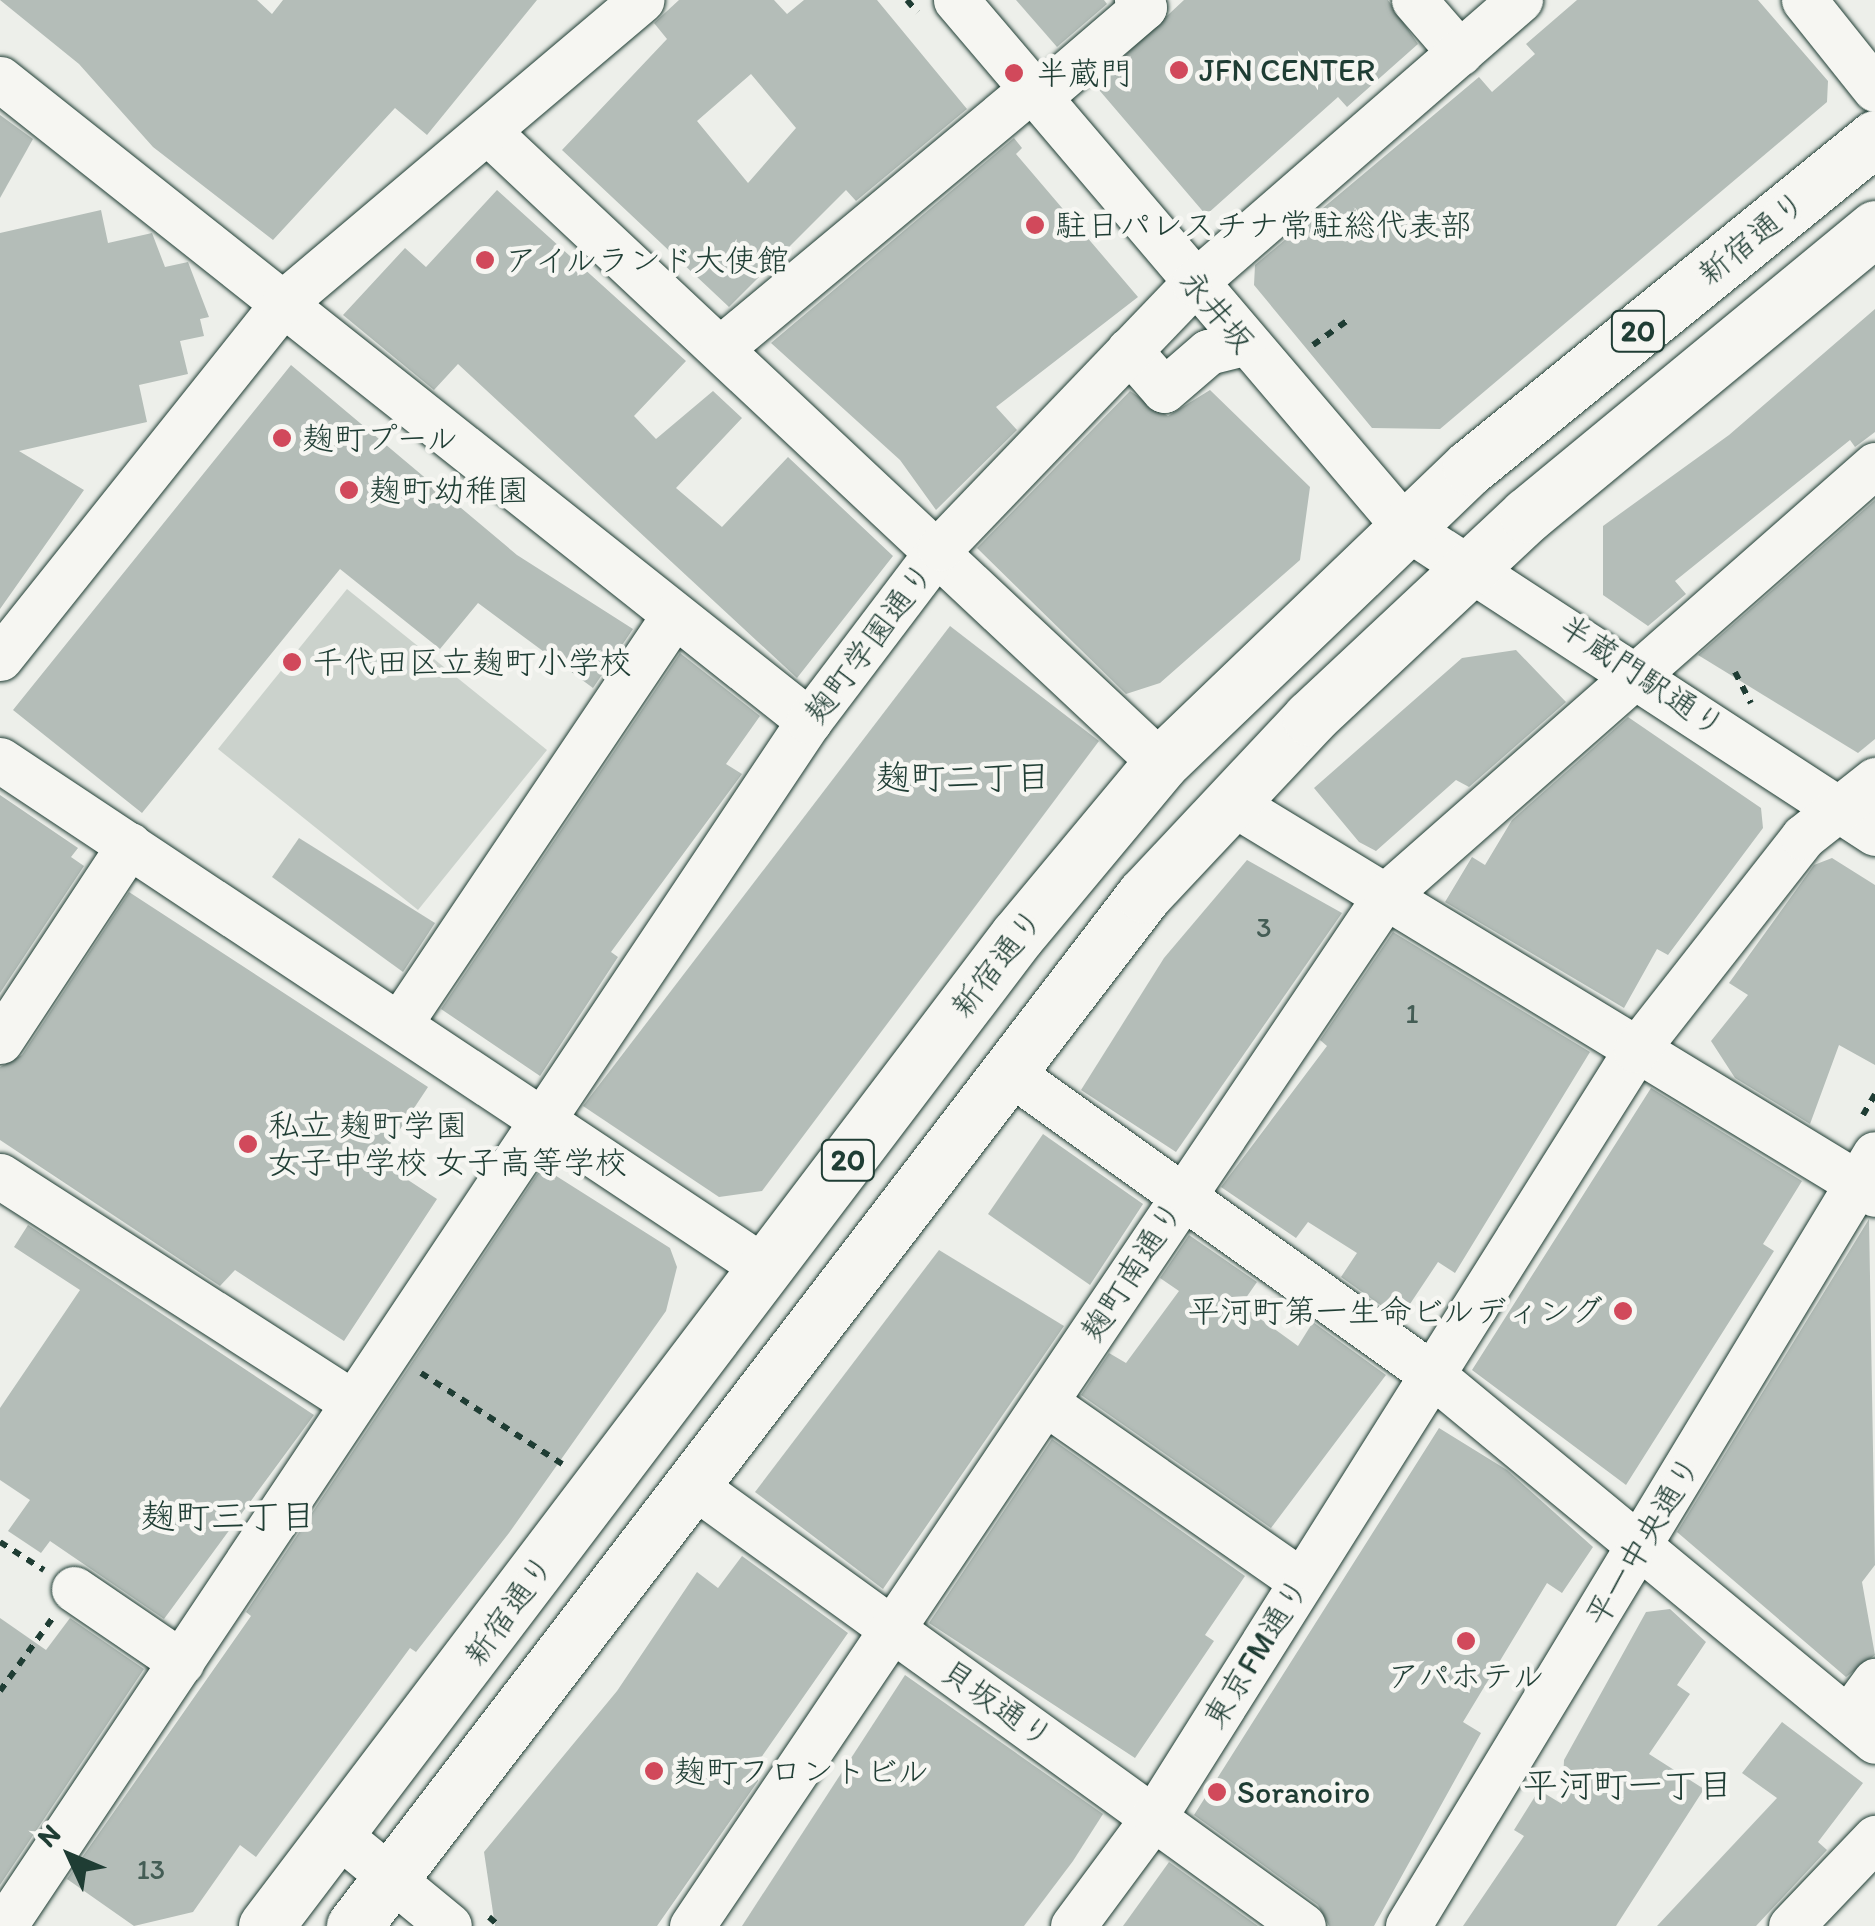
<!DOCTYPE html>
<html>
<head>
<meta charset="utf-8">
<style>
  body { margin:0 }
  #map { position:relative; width:1875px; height:1926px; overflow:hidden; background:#edefea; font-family:Itim,"Klee One",sans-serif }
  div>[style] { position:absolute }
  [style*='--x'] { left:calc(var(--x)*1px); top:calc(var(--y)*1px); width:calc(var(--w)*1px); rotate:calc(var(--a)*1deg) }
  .green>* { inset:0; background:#cbd2cc }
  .building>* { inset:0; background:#b4bdb8 }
  .path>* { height:6px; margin-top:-3px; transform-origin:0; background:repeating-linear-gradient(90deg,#1f3d34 0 8px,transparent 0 16px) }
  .roads { filter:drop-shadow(0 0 2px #1f3d34) drop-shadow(0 0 2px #1f3d34) }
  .minor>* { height:45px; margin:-22.5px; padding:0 22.5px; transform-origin:22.5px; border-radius:22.5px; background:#f6f6f2 }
  .highway>* { height:55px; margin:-27.5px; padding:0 27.5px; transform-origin:27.5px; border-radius:27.5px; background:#f6f6f2 }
  .dots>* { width:28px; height:28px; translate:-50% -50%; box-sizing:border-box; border:5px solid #f6f6f2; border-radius:50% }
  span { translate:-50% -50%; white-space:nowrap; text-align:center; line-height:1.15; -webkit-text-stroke:9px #f6f6f2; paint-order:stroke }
  .number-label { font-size:28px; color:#445d55 }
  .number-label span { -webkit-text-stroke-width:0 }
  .shield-label span { padding:2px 8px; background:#f6f6f2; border:2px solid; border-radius:8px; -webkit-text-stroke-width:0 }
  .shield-label { font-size:30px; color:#1f3d34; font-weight:700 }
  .poi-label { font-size:32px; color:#1f3d34 }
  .left { translate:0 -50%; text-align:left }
  .right { translate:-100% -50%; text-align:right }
  .street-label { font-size:32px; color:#1f3d34 }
  .neighbourhood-label { font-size:35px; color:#1f3d34 }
  .north { position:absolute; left:20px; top:1806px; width:100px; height:100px; -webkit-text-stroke:8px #f6f6f2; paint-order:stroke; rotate:314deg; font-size:28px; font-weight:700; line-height:40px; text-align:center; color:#1f3d34 }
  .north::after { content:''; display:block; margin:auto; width:35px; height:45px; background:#1f3d34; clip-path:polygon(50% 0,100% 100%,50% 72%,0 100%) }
</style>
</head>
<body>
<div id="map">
  <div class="green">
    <i style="clip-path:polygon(347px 589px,547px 750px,418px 910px,218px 749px)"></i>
  </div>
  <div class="building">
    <i style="clip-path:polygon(0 0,257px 0,272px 14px,283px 0,537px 0,427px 135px,395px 108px,273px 240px,153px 147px,79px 64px)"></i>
    <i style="clip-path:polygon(evenodd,679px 0,774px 0,787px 14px,804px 0,877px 0,967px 109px,856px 201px,846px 190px,729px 307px,562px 150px,667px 39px,654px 23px,679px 0,751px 74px,796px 128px,748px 183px,697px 121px,751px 74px)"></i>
    <i style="clip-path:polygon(1016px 0,1104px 0,1107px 4px,1057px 47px)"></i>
    <i style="clip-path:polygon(1184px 0,1388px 0,1418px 44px,1347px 107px,1338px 97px,1206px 215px,1094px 84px)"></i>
    <i style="clip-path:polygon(1577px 0,1758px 0,1828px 81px,1827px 102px,1440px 429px,1372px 428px,1254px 285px,1255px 265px,1479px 77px,1492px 92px,1535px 54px,1526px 44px)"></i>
    <i style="clip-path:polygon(0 115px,33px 139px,0 198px)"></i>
    <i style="clip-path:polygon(1014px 138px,1022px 148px,1016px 154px,1138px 297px,996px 407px,1017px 430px,936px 510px,900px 460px,771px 343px)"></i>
    <i style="clip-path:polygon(497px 190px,686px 361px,634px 416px,656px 439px,713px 391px,742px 418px,676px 488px,722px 527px,788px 457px,893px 556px,797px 678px,458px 364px,434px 390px,343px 315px,405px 248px,426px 267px)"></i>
    <i style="clip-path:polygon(101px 210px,108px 243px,152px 233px,165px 267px,188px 262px,209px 317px,200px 319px,204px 336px,180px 341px,188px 374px,139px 385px,147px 422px,19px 451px,84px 490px,0 609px,0 233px)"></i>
    <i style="clip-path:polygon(1875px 309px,1875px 432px,1855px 447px,1850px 440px,1675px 581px,1686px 594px,1648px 626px,1603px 595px,1603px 526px,1729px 435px)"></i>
    <i style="clip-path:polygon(291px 365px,517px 555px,633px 629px,593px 688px,478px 603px,440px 649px,340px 569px,142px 813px,13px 710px)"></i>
    <i style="clip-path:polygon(1210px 390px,1310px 487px,1300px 560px,1160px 683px,1126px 694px,977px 548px,1130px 391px,1168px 416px)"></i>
    <i style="clip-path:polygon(1875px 500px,1875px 739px,1858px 753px,1698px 655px)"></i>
    <i style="clip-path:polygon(950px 626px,1099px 741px,762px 1191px,719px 1197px,583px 1106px)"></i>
    <i style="clip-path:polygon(1516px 650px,1566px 702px,1469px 787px,1456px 780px,1376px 851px,1359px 842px,1314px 788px,1462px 658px)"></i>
    <i style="clip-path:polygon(680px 653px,760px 716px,726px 764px,742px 774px,611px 952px,618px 957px,540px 1076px,441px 1009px)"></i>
    <i style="clip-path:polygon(1628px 717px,1761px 808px,1763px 828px,1668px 955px,1657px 949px,1624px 1008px,1445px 902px,1472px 857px,1485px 865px,1512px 820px)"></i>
    <i style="clip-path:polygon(0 795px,78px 848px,71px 857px,84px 866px,0 993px)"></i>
    <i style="clip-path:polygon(299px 838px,435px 923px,403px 972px,272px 877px)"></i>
    <i style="clip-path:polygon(1832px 858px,1875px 885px,1875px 1065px,1839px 1045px,1810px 1124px,1735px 1078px,1711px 1041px,1748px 995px,1729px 983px,1814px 865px)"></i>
    <i style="clip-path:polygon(1247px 860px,1342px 913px,1176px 1152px,1081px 1090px,1164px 958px)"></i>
    <i style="clip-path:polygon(129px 892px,428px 1087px,379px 1161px,437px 1199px,344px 1341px,235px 1270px,220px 1286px,0 1140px,0 1067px,22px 1055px)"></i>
    <i style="clip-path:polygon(1393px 932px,1590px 1052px,1455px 1273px,1438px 1262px,1400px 1319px,1341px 1277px,1357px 1253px,1308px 1222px,1296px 1238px,1221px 1187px,1327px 1046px,1320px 1040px)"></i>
    <i style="clip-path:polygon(1651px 1088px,1802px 1181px,1763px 1244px,1774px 1251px,1626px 1485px,1472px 1370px)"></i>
    <i style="clip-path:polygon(1043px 1134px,1143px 1204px,1090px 1285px,988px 1214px)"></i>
    <i style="clip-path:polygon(542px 1167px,670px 1248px,677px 1267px,666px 1311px,509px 1533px,416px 1652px,410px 1648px,256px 1857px,240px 1845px,193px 1912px,134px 1926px,67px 1879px,251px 1616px,246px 1612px)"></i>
    <i style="clip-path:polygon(1869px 1219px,1875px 1565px,1862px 1582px,1875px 1655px,1846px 1677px,1677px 1532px)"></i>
    <i style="clip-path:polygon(28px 1225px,314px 1415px,164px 1619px,50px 1541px,41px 1553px,8px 1531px,30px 1500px,0 1480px,0 1408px,80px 1290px,14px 1247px)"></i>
    <i style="clip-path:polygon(1189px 1235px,1257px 1282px,1241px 1305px,1298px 1346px,1313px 1322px,1386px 1375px,1271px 1528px,1081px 1395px,1109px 1353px,1126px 1363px,1179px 1291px,1160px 1278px)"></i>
    <i style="clip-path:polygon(939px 1250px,1064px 1326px,883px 1589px,755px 1492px)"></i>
    <i style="clip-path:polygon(1439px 1428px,1507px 1470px,1593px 1547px,1562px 1593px,1547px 1583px,1463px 1722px,1481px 1733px,1374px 1926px,1329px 1926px,1318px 1905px,1194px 1815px)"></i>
    <i style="clip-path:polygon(1052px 1439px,1245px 1576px,1205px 1635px,1214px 1641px,1135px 1758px,929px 1623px)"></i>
    <i style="clip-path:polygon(742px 1556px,848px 1633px,758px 1762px,758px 1781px,657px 1926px,495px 1926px,484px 1852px,617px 1691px,697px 1572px,718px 1588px)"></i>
    <i style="clip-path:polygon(1670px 1609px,1706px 1642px,1677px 1685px,1690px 1694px,1649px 1754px,1704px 1789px,1616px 1926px,1463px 1926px,1524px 1836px,1514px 1830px,1539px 1790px,1562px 1804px,1564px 1760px,1646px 1612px)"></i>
    <i style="clip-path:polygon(0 1618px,46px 1650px,70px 1618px,144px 1669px,0 1885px)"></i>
    <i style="clip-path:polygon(905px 1675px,1103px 1814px,1073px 1861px,1024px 1926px,742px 1926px)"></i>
    <i style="clip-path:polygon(1782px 1722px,1863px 1783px,1818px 1842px,1827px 1850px,1756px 1926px,1657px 1926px,1777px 1798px,1742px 1773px)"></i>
    <i style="clip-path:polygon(1169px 1862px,1258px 1926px,1123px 1926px)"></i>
  </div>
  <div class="path">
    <i style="--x:907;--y:0;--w:16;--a:50"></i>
    <i style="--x:1313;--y:345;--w:47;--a:-35.4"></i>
    <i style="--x:1735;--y:672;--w:35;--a:63"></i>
    <i style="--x:1863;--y:1115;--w:24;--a:-60"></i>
    <i style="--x:421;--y:1373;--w:168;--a:32.8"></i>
    <i style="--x:0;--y:1542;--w:52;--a:32.5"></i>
    <i style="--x:0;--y:1691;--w:89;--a:-54.2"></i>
    <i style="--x:489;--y:1917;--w:13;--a:42"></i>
  </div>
  <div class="roads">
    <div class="minor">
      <i style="--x:956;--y:0;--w:691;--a:49.58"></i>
      <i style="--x:1404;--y:526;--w:562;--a:33.1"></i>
      <i style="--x:1414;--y:0;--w:70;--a:49"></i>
      <i style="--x:1804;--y:0;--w:114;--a:51.4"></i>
      <i style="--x:0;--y:79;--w:1033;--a:38.43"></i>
      <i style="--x:1039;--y:97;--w:138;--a:-40.6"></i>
      <i style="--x:1144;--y:7;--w:10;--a:-135"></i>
      <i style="--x:488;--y:132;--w:923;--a:43.16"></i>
      <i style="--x:722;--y:347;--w:403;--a:-39.8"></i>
      <i style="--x:1129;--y:350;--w:53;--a:48.8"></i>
      <i style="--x:1164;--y:390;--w:58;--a:-40.8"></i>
      <i style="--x:1208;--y:352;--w:36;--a:-14"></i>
      <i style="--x:0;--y:658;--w:455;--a:-51.4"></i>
      <i style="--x:284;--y:302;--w:468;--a:-40.2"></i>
      <i style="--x:0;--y:760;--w:920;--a:33.6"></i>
      <i style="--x:1229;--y:801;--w:756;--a:31.31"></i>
      <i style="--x:400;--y:1023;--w:490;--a:-56.1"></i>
      <i style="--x:0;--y:1041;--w:235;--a:-56.6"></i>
      <i style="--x:1005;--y:1069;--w:523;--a:35.58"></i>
      <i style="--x:1430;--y:1373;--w:577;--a:39.59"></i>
      <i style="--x:0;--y:1176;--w:418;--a:32.7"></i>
      <i style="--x:1046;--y:1403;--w:311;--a:34.9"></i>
      <i style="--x:690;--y:1483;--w:756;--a:35.85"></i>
      <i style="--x:74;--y:1589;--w:130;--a:34.3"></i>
      <i style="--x:1848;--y:1718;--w:46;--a:-53.9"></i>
      <i style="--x:340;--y:1836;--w:141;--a:39.5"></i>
      <i style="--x:4;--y:1926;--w:1449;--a:-56.26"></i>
      <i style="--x:809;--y:721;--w:217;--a:-52.9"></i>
      <i style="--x:940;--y:548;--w:367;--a:-46.2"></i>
      <i style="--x:1194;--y:283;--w:432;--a:-41"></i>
      <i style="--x:692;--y:1926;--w:1243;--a:-56.05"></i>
      <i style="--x:1386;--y:895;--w:651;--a:-41.33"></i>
      <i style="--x:1073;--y:1926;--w:138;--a:-53.5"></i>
      <i style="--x:1155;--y:1815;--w:904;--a:-57.84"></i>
      <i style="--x:1636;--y:1050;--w:271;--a:-51.9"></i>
      <i style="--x:1803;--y:837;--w:92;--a:-38.4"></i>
      <i style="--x:1408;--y:1926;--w:902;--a:-58.83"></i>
      <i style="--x:1791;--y:1926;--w:122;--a:-46.3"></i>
    </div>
    <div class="highway">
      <i style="--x:266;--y:1926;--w:1243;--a:-52.82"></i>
      <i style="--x:1017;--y:936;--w:225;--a:-50.2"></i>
      <i style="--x:1161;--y:763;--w:428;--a:-43.8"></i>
      <i style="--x:1470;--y:467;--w:522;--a:-39.09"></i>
      <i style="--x:354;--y:1926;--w:1299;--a:-52.54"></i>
      <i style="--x:1144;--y:895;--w:243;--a:-46.8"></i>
      <i style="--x:1310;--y:718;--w:297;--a:-43.1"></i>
      <i style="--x:1527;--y:515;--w:451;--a:-39.5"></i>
    </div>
  </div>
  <div class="dots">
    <i style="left:1179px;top:70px;background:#d1495b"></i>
    <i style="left:1014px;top:73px;background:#d1495b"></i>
    <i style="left:1035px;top:225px;background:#d1495b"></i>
    <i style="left:485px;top:260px;background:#d1495b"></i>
    <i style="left:282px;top:438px;background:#d1495b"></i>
    <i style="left:349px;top:490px;background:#d1495b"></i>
    <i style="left:292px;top:662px;background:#d1495b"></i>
    <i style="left:248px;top:1144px;background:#d1495b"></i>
    <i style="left:1623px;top:1311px;background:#d1495b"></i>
    <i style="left:1466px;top:1641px;background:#d1495b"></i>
    <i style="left:654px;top:1771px;background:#d1495b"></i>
    <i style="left:1217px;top:1792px;background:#d1495b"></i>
  </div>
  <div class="number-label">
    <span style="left:1264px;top:927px">3</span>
    <span style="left:1412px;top:1013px">1</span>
    <span style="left:151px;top:1869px">13</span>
  </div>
  <div class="shield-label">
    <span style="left:1638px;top:331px">20</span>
    <span style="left:848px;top:1160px">20</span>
  </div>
  <div class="poi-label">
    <span class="left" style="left:1199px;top:70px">JFN CENTER</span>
    <span class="left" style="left:1036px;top:73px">半蔵門</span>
    <span class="left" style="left:1055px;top:225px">駐日パレスチナ常駐総代表部</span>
    <span class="left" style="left:505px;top:260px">アイルランド大使館</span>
    <span class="left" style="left:302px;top:438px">麹町プール</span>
    <span class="left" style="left:369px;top:490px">麹町幼稚園</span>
    <span class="left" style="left:312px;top:662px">千代田区立麹町小学校</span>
    <span class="left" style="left:268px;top:1144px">私立 麹町学園<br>女子中学校 女子高等学校</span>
    <span class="right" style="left:1603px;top:1311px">平河町第一生命ビルディング</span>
    <span style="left:1466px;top:1676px">アパホテル</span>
    <span class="left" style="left:674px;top:1771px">麹町フロントビル</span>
    <span class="left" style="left:1237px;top:1792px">Soranoiro</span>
  </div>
  <div class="street-label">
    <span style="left:1752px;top:238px;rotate:-39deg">新宿通り</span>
    <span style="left:1217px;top:311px;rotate:50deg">永井坂</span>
    <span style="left:869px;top:643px;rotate:-53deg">麹町学園通り</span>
    <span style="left:1642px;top:676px;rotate:34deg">半蔵門駅通り</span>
    <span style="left:997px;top:963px;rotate:-52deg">新宿通り</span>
    <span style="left:1132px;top:1271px;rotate:-57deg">麹町南通り</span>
    <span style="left:1643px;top:1541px;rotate:-59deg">平一中央通り</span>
    <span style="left:509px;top:1610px;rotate:-54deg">新宿通り</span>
    <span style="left:1256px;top:1653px;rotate:-58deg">東京FM通り</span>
    <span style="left:997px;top:1704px;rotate:35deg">貝坂通り</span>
  </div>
  <div class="neighbourhood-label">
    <span style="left:963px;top:777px">麹町二丁目</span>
    <span style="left:228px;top:1516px">麹町三丁目</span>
    <span style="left:1628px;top:1785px">平河町一丁目</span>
  </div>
  <div class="north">N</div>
</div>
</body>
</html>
